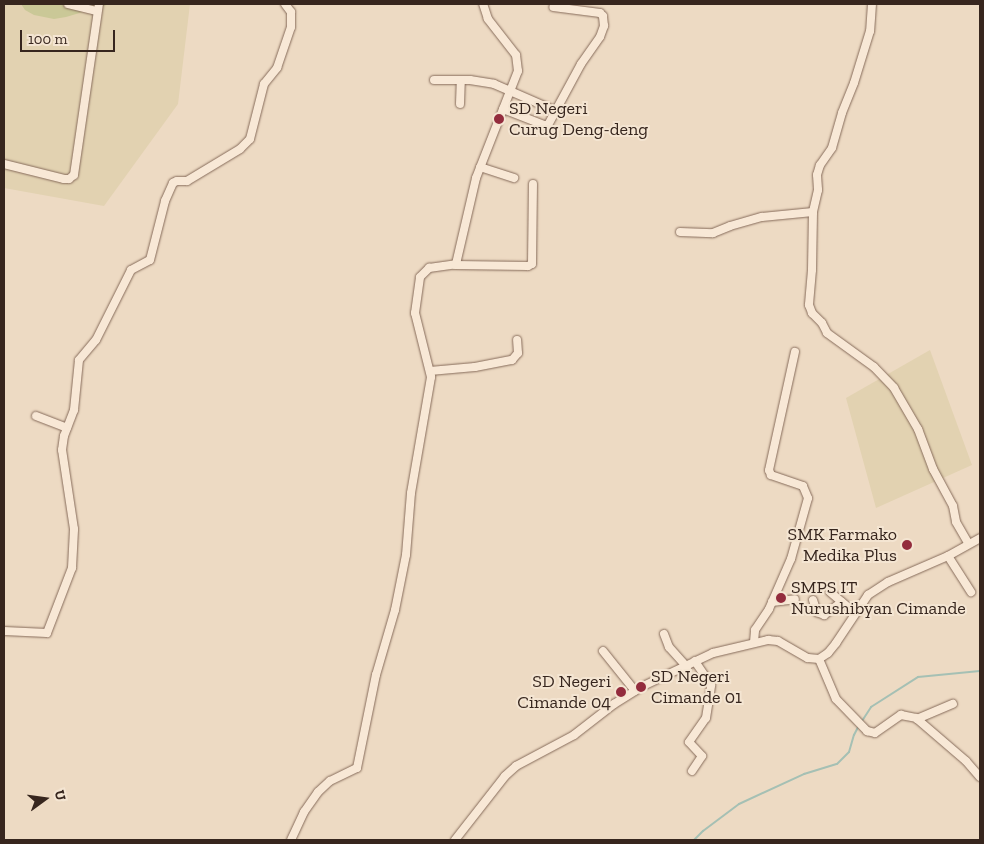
<!DOCTYPE html>
<html>
<head>
<meta charset="utf-8">
<style>
  body { margin:0 }
  #map { position:relative; width:984px; height:844px; overflow:hidden; background:#eddac3; font-family:"Zilla Slab",serif }
  div>[style] { position:absolute }
  [style*='--x'] { left:calc(var(--x)*1px); top:calc(var(--y)*1px); width:calc(var(--w)*1px); rotate:calc(var(--a)*1deg) }
  .farmland>* { inset:0; background:#e2d2b1 }
  .green>* { inset:0; background:#cac897 }
  .stream>* { height:2px; margin:-1px; padding:0 1px; transform-origin:1px; border-radius:1px; background:#a5c0b4 }
  .roads { filter:drop-shadow(0 0 1px #866b5a) drop-shadow(0 0 1px #866b5a) }
  .minor>* { height:8px; margin:-4px; padding:0 4px; transform-origin:4px; border-radius:4px; background:#f8e8d6 }
  .dots>* { width:14px; height:14px; translate:-50% -50%; box-sizing:border-box; border:2px solid #f4e5d2; border-radius:50% }
  span { translate:-50% -50%; white-space:nowrap; text-align:center; line-height:1.15; -webkit-text-stroke:4px #f4e5d2; paint-order:stroke }
  .poi-label { font-size:18px; color:#37261e }
  .left { translate:0 -50%; text-align:left }
  .right { translate:-100% -50%; text-align:right }
  .frame { position:absolute; inset:0; border:5px solid #37261e; pointer-events:none }
  .north { position:absolute; left:20px; top:774px; width:50px; height:50px; -webkit-text-stroke:4px #f4e5d2; paint-order:stroke; rotate:76deg; font-size:14px; font-weight:700; line-height:20px; text-align:center; color:#37261e }
  .north::after { content:''; display:block; margin:auto; width:18px; height:22px; background:#37261e; clip-path:polygon(50% 0,100% 100%,50% 72%,0 100%) }
  .scale { position:absolute; left:20px; top:30px; width:95px; height:22px; box-sizing:border-box; border:2px solid #37261e; border-top:0; padding-left:6px; font-size:15px; line-height:18px; white-space:nowrap; color:#37261e; -webkit-text-stroke:4px #f4e5d2; paint-order:stroke }
</style>
</head>
<body>
<div id="map">
  <div class="farmland">
    <i style="clip-path:polygon(4px 4px,190px 4px,178px 104px,104px 206px,4px 188px)"></i>
    <i style="clip-path:polygon(930px 350px,972px 465px,876px 508px,846px 398px)"></i>
  </div>
  <div class="green">
    <i style="clip-path:polygon(21px 4px,110px 4px,66px 17px,54px 19px,34px 15px,25px 10px)"></i>
  </div>
  <div class="stream">
    <i style="--x:862;--y:721;--w:17;--a:-57"></i>
    <i style="--x:871;--y:707;--w:56;--a:-32.6"></i>
    <i style="--x:918;--y:677;--w:62;--a:-5.5"></i>
    <i style="--x:694;--y:840;--w:13;--a:-45"></i>
    <i style="--x:703;--y:831;--w:45;--a:-36.9"></i>
    <i style="--x:739;--y:804;--w:72;--a:-24.8"></i>
    <i style="--x:804;--y:774;--w:34;--a:-17"></i>
    <i style="--x:837;--y:764;--w:17;--a:-45"></i>
    <i style="--x:849;--y:752;--w:18;--a:-74"></i>
    <i style="--x:854;--y:735;--w:11;--a:-63"></i>
  </div>
  <div class="roads">
    <div class="minor">
      <i style="--x:68;--y:4;--w:30;--a:14"></i>
      <i style="--x:872;--y:4;--w:27;--a:94"></i>
      <i style="--x:870;--y:31;--w:54;--a:107.1"></i>
      <i style="--x:854;--y:83;--w:32;--a:112"></i>
      <i style="--x:842;--y:113;--w:36;--a:106"></i>
      <i style="--x:832;--y:148;--w:21;--a:125"></i>
      <i style="--x:820;--y:165;--w:10;--a:107"></i>
      <i style="--x:817;--y:175;--w:15;--a:86"></i>
      <i style="--x:818;--y:190;--w:23;--a:103"></i>
      <i style="--x:813;--y:212;--w:58;--a:91"></i>
      <i style="--x:812;--y:270;--w:35;--a:95"></i>
      <i style="--x:809;--y:305;--w:9;--a:69"></i>
      <i style="--x:812;--y:313;--w:14;--a:45"></i>
      <i style="--x:822;--y:323;--w:11;--a:63"></i>
      <i style="--x:827;--y:333;--w:58;--a:35.9"></i>
      <i style="--x:874;--y:367;--w:29;--a:46"></i>
      <i style="--x:894;--y:388;--w:48;--a:59.7"></i>
      <i style="--x:918;--y:429;--w:43;--a:69.4"></i>
      <i style="--x:933;--y:469;--w:42;--a:61.6"></i>
      <i style="--x:953;--y:506;--w:16;--a:79"></i>
      <i style="--x:956;--y:522;--w:24;--a:60"></i>
      <i style="--x:434;--y:80;--w:36;--a:0"></i>
      <i style="--x:470;--y:80;--w:24;--a:9"></i>
      <i style="--x:494;--y:84;--w:68;--a:23.5"></i>
      <i style="--x:460;--y:104;--w:24;--a:-88"></i>
      <i style="--x:503;--y:109;--w:44;--a:21.3"></i>
      <i style="--x:544;--y:125;--w:4;--a:0"></i>
      <i style="--x:548;--y:125;--w:69;--a:-61.6"></i>
      <i style="--x:581;--y:64;--w:33;--a:-55"></i>
      <i style="--x:600;--y:37;--w:12;--a:-70"></i>
      <i style="--x:604;--y:26;--w:10;--a:-96"></i>
      <i style="--x:603;--y:16;--w:4;--a:-135"></i>
      <i style="--x:600;--y:13;--w:47;--a:-172.7"></i>
      <i style="--x:4;--y:164;--w:62;--a:14"></i>
      <i style="--x:64;--y:179;--w:5;--a:0"></i>
      <i style="--x:69;--y:179;--w:6;--a:-39"></i>
      <i style="--x:74;--y:175;--w:173;--a:-81.7"></i>
      <i style="--x:480;--y:167;--w:36;--a:18"></i>
      <i style="--x:680;--y:232;--w:33;--a:2"></i>
      <i style="--x:713;--y:233;--w:18;--a:-22"></i>
      <i style="--x:730;--y:226;--w:33;--a:-16"></i>
      <i style="--x:762;--y:217;--w:51;--a:-5.6"></i>
      <i style="--x:455;--y:265;--w:73;--a:0.8"></i>
      <i style="--x:528;--y:266;--w:4;--a:-27"></i>
      <i style="--x:532;--y:264;--w:80;--a:-89.3"></i>
      <i style="--x:430;--y:371;--w:45;--a:-5.1"></i>
      <i style="--x:475;--y:367;--w:38;--a:-11"></i>
      <i style="--x:512;--y:360;--w:9;--a:-49"></i>
      <i style="--x:518;--y:353;--w:13;--a:-94"></i>
      <i style="--x:36;--y:416;--w:33;--a:21"></i>
      <i style="--x:948;--y:556;--w:43;--a:57.4"></i>
      <i style="--x:830;--y:592;--w:31;--a:40"></i>
      <i style="--x:813;--y:600;--w:13;--a:72"></i>
      <i style="--x:817;--y:612;--w:8;--a:23"></i>
      <i style="--x:824;--y:615;--w:22;--a:-36"></i>
      <i style="--x:772;--y:602;--w:23;--a:-7"></i>
      <i style="--x:4;--y:631;--w:43;--a:2.7"></i>
      <i style="--x:47;--y:633;--w:70;--a:-69"></i>
      <i style="--x:72;--y:568;--w:39;--a:-87"></i>
      <i style="--x:74;--y:529;--w:80;--a:-98.6"></i>
      <i style="--x:62;--y:450;--w:14;--a:-82"></i>
      <i style="--x:64;--y:436;--w:28;--a:-69"></i>
      <i style="--x:74;--y:410;--w:50;--a:-84.3"></i>
      <i style="--x:79;--y:360;--w:26;--a:-50"></i>
      <i style="--x:96;--y:340;--w:78;--a:-63.4"></i>
      <i style="--x:131;--y:270;--w:21;--a:-28"></i>
      <i style="--x:150;--y:260;--w:61;--a:-75.7"></i>
      <i style="--x:165;--y:201;--w:20;--a:-66"></i>
      <i style="--x:173;--y:183;--w:4;--a:-27"></i>
      <i style="--x:177;--y:181;--w:10;--a:0"></i>
      <i style="--x:187;--y:181;--w:62;--a:-31.1"></i>
      <i style="--x:240;--y:149;--w:14;--a:-45"></i>
      <i style="--x:250;--y:139;--w:57;--a:-75.7"></i>
      <i style="--x:264;--y:84;--w:21;--a:-51"></i>
      <i style="--x:277;--y:68;--w:43;--a:-71.1"></i>
      <i style="--x:291;--y:27;--w:15;--a:-90"></i>
      <i style="--x:291;--y:12;--w:10;--a:-127"></i>
      <i style="--x:664;--y:634;--w:14;--a:69"></i>
      <i style="--x:669;--y:647;--w:27;--a:48"></i>
      <i style="--x:754;--y:642;--w:12;--a:-85"></i>
      <i style="--x:755;--y:630;--w:25;--a:-56"></i>
      <i style="--x:769;--y:609;--w:55;--a:-66.3"></i>
      <i style="--x:791;--y:559;--w:63;--a:-74.4"></i>
      <i style="--x:808;--y:498;--w:13;--a:-113"></i>
      <i style="--x:803;--y:486;--w:34;--a:-161"></i>
      <i style="--x:771;--y:475;--w:5;--a:-112"></i>
      <i style="--x:769;--y:470;--w:121;--a:-77.6"></i>
      <i style="--x:603;--y:651;--w:51;--a:51.3"></i>
      <i style="--x:819;--y:659;--w:43;--a:67"></i>
      <i style="--x:836;--y:699;--w:45;--a:45.9"></i>
      <i style="--x:867;--y:731;--w:8;--a:14"></i>
      <i style="--x:875;--y:733;--w:32;--a:-35"></i>
      <i style="--x:901;--y:715;--w:15;--a:11"></i>
      <i style="--x:916;--y:718;--w:66;--a:40.7"></i>
      <i style="--x:966;--y:761;--w:21;--a:49"></i>
      <i style="--x:917;--y:719;--w:39;--a:-23"></i>
      <i style="--x:692;--y:771;--w:18;--a:-56"></i>
      <i style="--x:702;--y:756;--w:19;--a:-133"></i>
      <i style="--x:689;--y:742;--w:29;--a:-55"></i>
      <i style="--x:706;--y:718;--w:33;--a:-81"></i>
      <i style="--x:711;--y:685;--w:29;--a:-124"></i>
      <i style="--x:291;--y:840;--w:31;--a:-65"></i>
      <i style="--x:304;--y:812;--w:24;--a:-55"></i>
      <i style="--x:318;--y:792;--w:16;--a:-43"></i>
      <i style="--x:330;--y:781;--w:30;--a:-26"></i>
      <i style="--x:357;--y:768;--w:95;--a:-78.5"></i>
      <i style="--x:376;--y:675;--w:68;--a:-73.7"></i>
      <i style="--x:395;--y:610;--w:56;--a:-78.7"></i>
      <i style="--x:406;--y:555;--w:62;--a:-85.4"></i>
      <i style="--x:411;--y:493;--w:118;--a:-80.2"></i>
      <i style="--x:431;--y:377;--w:66;--a:-104"></i>
      <i style="--x:415;--y:313;--w:36;--a:-82"></i>
      <i style="--x:420;--y:277;--w:13;--a:-45"></i>
      <i style="--x:429;--y:268;--w:27;--a:-8"></i>
      <i style="--x:456;--y:264;--w:88;--a:-76.9"></i>
      <i style="--x:476;--y:178;--w:115;--a:-68.6"></i>
      <i style="--x:518;--y:71;--w:16;--a:-97"></i>
      <i style="--x:516;--y:55;--w:46;--a:-127.9"></i>
      <i style="--x:488;--y:19;--w:16;--a:-108"></i>
      <i style="--x:455;--y:840;--w:81;--a:-52"></i>
      <i style="--x:505;--y:776;--w:15;--a:-42"></i>
      <i style="--x:516;--y:766;--w:66;--a:-28.1"></i>
      <i style="--x:574;--y:735;--w:51;--a:-37.8"></i>
      <i style="--x:614;--y:704;--w:32;--a:-32"></i>
      <i style="--x:641;--y:687;--w:80;--a:-25.3"></i>
      <i style="--x:713;--y:653;--w:57;--a:-13.3"></i>
      <i style="--x:768;--y:640;--w:10;--a:6"></i>
      <i style="--x:778;--y:641;--w:34;--a:30"></i>
      <i style="--x:808;--y:658;--w:11;--a:5"></i>
      <i style="--x:819;--y:659;--w:11;--a:-34"></i>
      <i style="--x:828;--y:653;--w:13;--a:-51"></i>
      <i style="--x:836;--y:643;--w:58;--a:-56.3"></i>
      <i style="--x:868;--y:595;--w:24;--a:-33"></i>
      <i style="--x:888;--y:582;--w:65;--a:-23.4"></i>
      <i style="--x:948;--y:556;--w:37;--a:-29"></i>
    </div>
  </div>
  <div class="dots">
    <i style="left:499px;top:119px;background:#932c3d"></i>
    <i style="left:907px;top:545px;background:#932c3d"></i>
    <i style="left:781px;top:598px;background:#932c3d"></i>
    <i style="left:641px;top:687px;background:#932c3d"></i>
    <i style="left:621px;top:692px;background:#932c3d"></i>
  </div>
  <div class="poi-label">
    <span class="left" style="left:509px;top:119px">SD Negeri<br>Curug Deng-deng</span>
    <span class="right" style="left:897px;top:545px">SMK Farmako<br>Medika Plus</span>
    <span class="left" style="left:791px;top:598px">SMPS IT<br>Nurushibyan Cimande</span>
    <span class="left" style="left:651px;top:687px">SD Negeri<br>Cimande 01</span>
    <span class="right" style="left:611px;top:692px">SD Negeri<br>Cimande 04</span>
  </div>
  <div class="frame"></div>
  <div class="north">U</div>
  <div class="scale">100 m</div>
</div>
</body>
</html>
